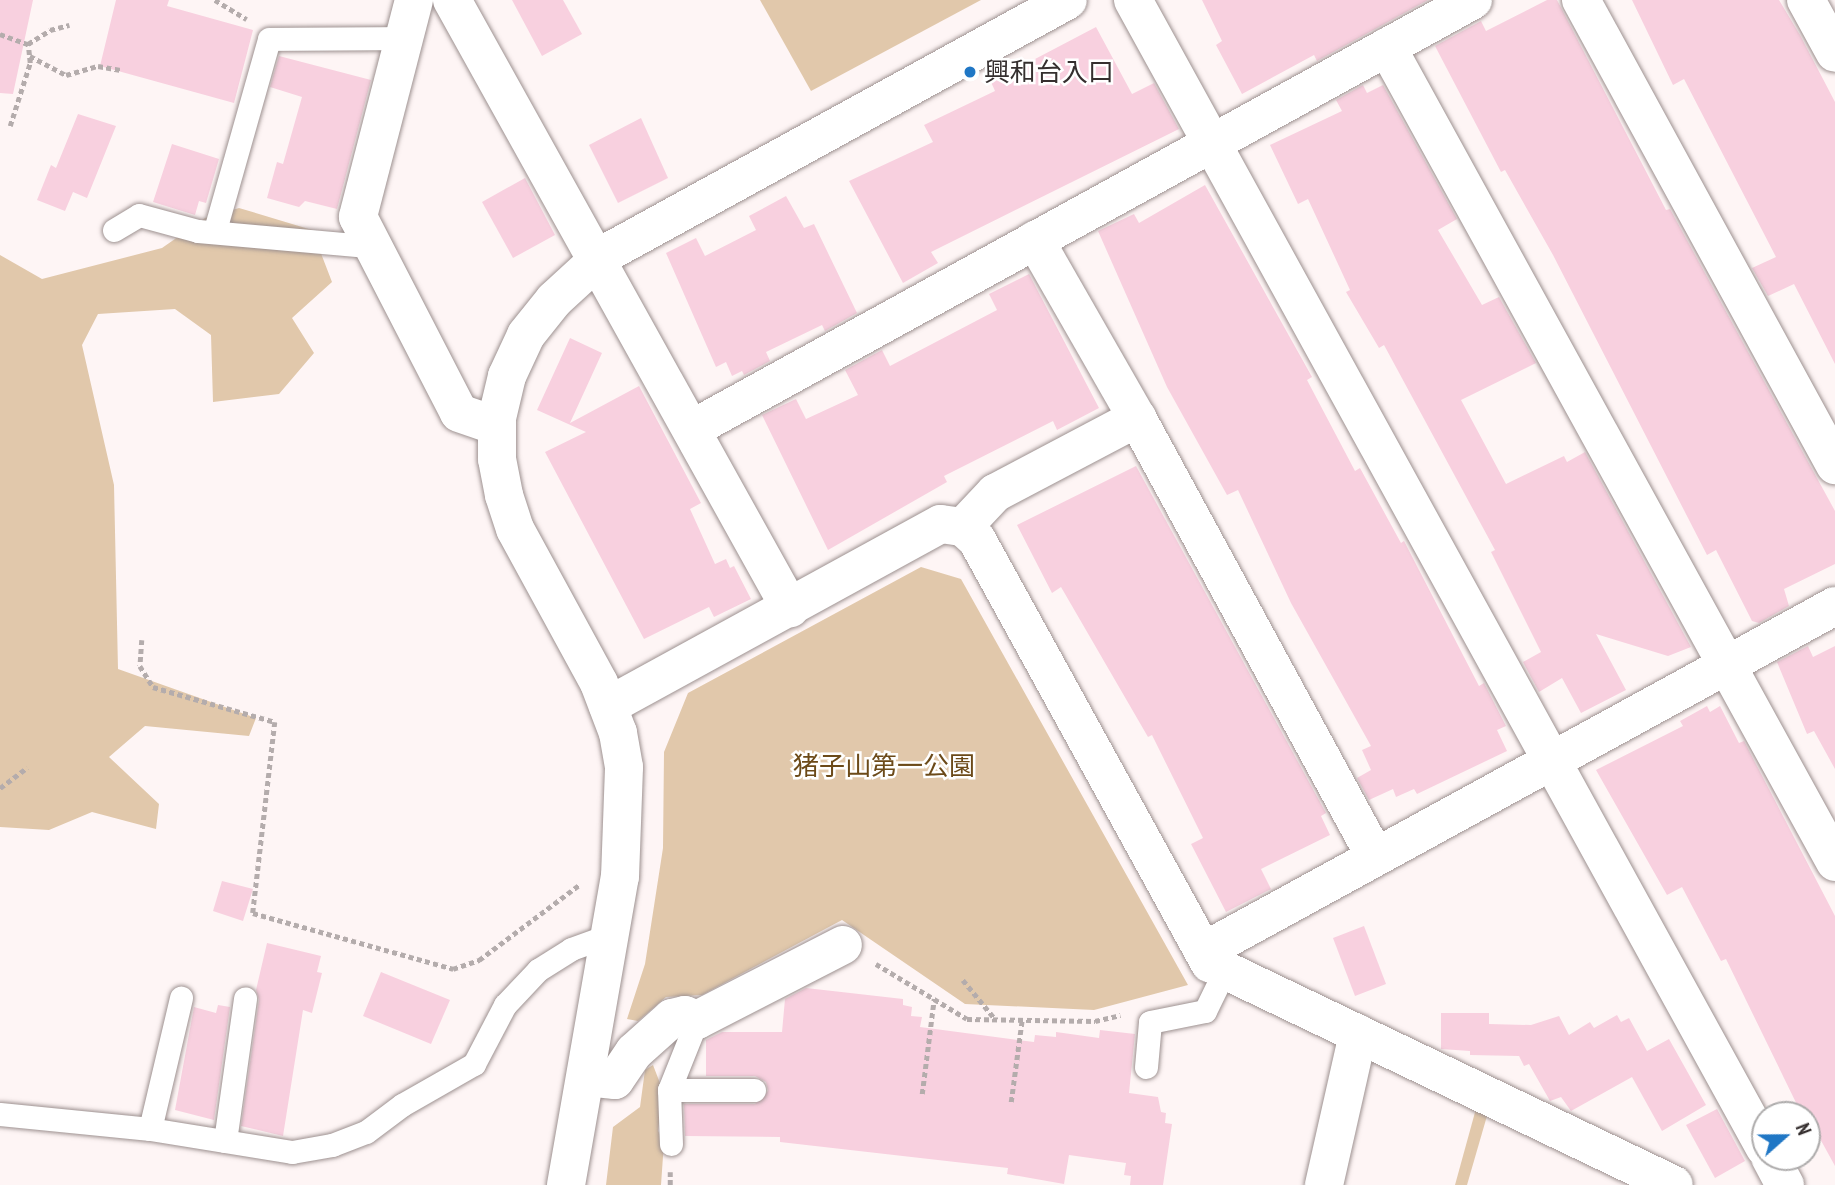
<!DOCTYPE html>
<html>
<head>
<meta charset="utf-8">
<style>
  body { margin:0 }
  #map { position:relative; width:1835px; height:1185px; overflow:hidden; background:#fef5f5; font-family:"PT Sans Narrow","Noto Sans JP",sans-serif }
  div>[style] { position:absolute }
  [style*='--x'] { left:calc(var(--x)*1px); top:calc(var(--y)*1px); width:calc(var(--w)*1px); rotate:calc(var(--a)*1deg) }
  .green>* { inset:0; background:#e1c8ab }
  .building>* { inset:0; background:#f8d0df }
  .path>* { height:4.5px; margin-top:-2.25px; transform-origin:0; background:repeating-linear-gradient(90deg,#b4acac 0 5px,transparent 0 8.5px) }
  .roads { filter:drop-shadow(0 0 2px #9d9190) drop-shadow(0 0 2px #9d9190) }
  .service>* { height:23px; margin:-11.5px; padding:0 11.5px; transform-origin:11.5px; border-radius:11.5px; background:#fff }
  .minor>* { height:38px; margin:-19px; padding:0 19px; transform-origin:19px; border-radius:19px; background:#fff }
  .tertiary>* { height:38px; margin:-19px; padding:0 19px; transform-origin:19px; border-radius:19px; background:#fff }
  .dots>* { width:19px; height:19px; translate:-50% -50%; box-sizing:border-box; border:4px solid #fff; border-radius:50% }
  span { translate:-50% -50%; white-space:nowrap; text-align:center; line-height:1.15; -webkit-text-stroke:5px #fff; paint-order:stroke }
  .poi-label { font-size:26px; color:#352f2f }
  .left { translate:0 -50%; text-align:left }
  .park-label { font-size:26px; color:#6c4a19 }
  .north { position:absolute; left:1751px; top:1101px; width:70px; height:70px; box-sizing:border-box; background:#fff; border:2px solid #aeacac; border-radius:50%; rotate:69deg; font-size:19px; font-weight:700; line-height:28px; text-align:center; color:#352f2f }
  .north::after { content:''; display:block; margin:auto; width:24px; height:32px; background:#2077c5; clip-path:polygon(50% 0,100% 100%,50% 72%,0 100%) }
</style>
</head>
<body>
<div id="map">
  <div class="green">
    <i style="clip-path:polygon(760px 0,981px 0,811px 91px)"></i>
    <i style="clip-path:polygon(239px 208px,312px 230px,332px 282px,292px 318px,314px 353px,279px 394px,213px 402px,211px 335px,175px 309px,98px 314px,82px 345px,114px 485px,118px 669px,256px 718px,249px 736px,145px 726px,109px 757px,159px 804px,156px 829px,92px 812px,49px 830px,0 827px,0 255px,42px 279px,162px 248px,205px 218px)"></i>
    <i style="clip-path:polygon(921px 567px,961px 579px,1188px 985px,1094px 1010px,965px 1004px,842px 920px,702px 995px,666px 997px,638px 1021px,627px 1019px,645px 964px,663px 848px,664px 752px,688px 693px)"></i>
    <i style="clip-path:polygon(653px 1065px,663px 1091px,658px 1131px,664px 1142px,661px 1185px,606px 1185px,613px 1127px,640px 1107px,645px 1070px)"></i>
    <i style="clip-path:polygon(1477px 1105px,1489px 1109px,1467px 1185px,1455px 1185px)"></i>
  </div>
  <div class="building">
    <i style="clip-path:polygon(0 0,33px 0,13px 94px,0 93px)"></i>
    <i style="clip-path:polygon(116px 0,169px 0,167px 6px,253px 30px,234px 103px,100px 66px)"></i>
    <i style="clip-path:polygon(512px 0,563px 0,582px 34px,542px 56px)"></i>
    <i style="clip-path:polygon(1202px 0,1428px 0,1317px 61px,1314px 55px,1242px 94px,1216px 45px,1222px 41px)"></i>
    <i style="clip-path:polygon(1547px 0,1557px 0,1666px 210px,1670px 209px,1835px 511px,1835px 564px,1784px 589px,1789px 606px,1759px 623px,1752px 621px,1716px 550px,1707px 555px,1553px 255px,1505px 170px,1501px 172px,1435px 46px,1481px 21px,1486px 31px)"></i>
    <i style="clip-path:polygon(1632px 0,1779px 0,1800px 35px,1835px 102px,1835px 364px,1794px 284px,1768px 296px,1752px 268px,1776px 257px,1684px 79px,1673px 85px)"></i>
    <i style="clip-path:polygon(1096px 27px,1132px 94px,1154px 83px,1179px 129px,931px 252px,938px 263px,903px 283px,849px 181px,933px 142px,924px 125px,995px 91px,991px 82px)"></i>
    <i style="clip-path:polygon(279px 56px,371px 80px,337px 209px,305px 201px,299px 207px,267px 198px,277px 162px,283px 164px,302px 97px,270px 87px)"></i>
    <i style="clip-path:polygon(1363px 85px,1367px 93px,1383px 85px,1457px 219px,1438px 230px,1482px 305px,1499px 297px,1536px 363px,1461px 400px,1506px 484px,1564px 456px,1567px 462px,1585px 452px,1691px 647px,1668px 656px,1596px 634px,1626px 690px,1581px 713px,1562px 678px,1539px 692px,1523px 662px,1541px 652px,1491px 552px,1495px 550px,1384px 345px,1379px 348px,1346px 292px,1350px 290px,1308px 199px,1298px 204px,1270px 145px,1342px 111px,1336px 100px)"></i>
    <i style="clip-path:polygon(78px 114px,116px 126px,87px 198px,73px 192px,65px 211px,37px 200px,51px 165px,56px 168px)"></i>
    <i style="clip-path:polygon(641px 118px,668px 178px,618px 203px,589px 145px)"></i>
    <i style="clip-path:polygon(172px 144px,219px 159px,206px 203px,199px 201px,195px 215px,153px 202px)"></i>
    <i style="clip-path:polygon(525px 178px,555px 235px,513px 258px,482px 202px)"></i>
    <i style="clip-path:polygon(1205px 185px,1312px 377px,1307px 380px,1355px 471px,1360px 468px,1401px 543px,1404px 541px,1479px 686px,1484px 683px,1506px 726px,1497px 730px,1507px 751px,1417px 794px,1414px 789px,1396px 797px,1393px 789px,1369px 800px,1357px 778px,1371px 770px,1362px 750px,1371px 746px,1291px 603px,1238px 490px,1227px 495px,1167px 387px,1098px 231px,1134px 214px,1139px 223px)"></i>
    <i style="clip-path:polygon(786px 196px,804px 228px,814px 224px,857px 313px,825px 331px,822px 325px,766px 352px,770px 361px,744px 375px,742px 371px,732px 376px,726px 362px,716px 367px,666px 253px,696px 238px,705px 256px,756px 230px,749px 216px)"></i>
    <i style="clip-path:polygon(1029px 274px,1099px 408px,1057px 430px,1053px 421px,944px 476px,947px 482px,828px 550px,762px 415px,796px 399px,806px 419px,858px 395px,845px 370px,882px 350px,890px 366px,997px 310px,989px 294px)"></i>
    <i style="clip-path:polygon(570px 338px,602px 353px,570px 423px,639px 386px,701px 503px,690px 509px,715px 564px,726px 559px,730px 568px,734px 566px,751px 599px,714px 617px,709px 607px,644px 639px,545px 452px,586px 432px,537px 410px)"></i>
    <i style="clip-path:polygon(1136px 466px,1326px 813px,1321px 816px,1330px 835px,1261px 869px,1271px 889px,1226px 912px,1191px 844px,1203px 838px,1152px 735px,1148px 737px,1061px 587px,1052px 593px,1017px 525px)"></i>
    <i style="clip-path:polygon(1808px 646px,1813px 657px,1835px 646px,1835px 769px,1814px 731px,1807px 734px,1777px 662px)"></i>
    <i style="clip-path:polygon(1707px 706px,1710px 712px,1720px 706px,1739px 743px,1744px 741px,1835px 916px,1835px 1166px,1807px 1115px,1802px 1115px,1726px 959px,1721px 961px,1682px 887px,1667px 895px,1596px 770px,1683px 726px,1680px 721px)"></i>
    <i style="clip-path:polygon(222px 881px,253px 889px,243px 921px,213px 911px)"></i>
    <i style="clip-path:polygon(1364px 926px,1386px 984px,1355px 996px,1333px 938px)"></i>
    <i style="clip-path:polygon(267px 943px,321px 956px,317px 972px,322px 973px,312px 1013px,303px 1010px,283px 1136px,241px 1126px,259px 1000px,256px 990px)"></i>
    <i style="clip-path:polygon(381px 972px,450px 1000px,431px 1044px,363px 1016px)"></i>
    <i style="clip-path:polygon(806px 988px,903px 999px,903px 1005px,912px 1007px,911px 1016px,922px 1017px,920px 1027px,1034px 1042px,1035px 1035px,1056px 1037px,1056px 1032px,1099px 1038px,1100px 1030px,1135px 1034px,1129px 1093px,1158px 1097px,1161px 1112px,1166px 1113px,1165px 1123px,1172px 1124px,1163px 1185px,1130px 1185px,1131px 1176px,1124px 1175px,1126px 1163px,1069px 1155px,1064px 1184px,1007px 1174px,1008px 1168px,780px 1142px,780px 1137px,685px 1136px,684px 1104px,755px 1104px,768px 1091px,766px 1082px,755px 1076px,706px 1076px,706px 1040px,722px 1032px,782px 1032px,785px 999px)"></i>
    <i style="clip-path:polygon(218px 1005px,230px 1007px,214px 1120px,175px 1110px,194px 1007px,216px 1013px)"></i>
    <i style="clip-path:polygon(1441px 1013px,1489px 1013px,1489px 1024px,1531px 1025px,1559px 1016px,1569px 1035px,1590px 1022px,1594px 1028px,1617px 1015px,1621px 1022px,1629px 1018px,1647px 1051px,1669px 1039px,1706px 1105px,1662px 1131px,1632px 1077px,1571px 1111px,1561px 1097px,1550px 1101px,1529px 1064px,1524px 1066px,1519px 1056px,1470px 1055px,1470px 1051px,1441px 1049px)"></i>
    <i style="clip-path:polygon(1717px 1109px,1745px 1161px,1715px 1178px,1686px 1125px)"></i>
  </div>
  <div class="path">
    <i style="--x:215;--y:0;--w:37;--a:31"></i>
    <i style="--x:0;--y:34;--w:30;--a:20"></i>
    <i style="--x:28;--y:44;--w:26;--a:-32"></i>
    <i style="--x:50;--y:30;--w:20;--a:-15"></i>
    <i style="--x:30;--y:56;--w:41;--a:27.8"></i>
    <i style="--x:66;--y:75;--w:33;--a:-16"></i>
    <i style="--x:98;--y:66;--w:23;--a:10"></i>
    <i style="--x:10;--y:126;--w:66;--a:-72.4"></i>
    <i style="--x:30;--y:63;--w:19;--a:-96"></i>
    <i style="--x:142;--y:640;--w:26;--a:94"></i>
    <i style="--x:140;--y:666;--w:25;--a:58"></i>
    <i style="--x:153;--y:687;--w:127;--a:16"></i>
    <i style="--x:275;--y:722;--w:192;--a:96.6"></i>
    <i style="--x:253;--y:913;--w:208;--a:15.6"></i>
    <i style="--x:453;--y:969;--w:28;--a:-19"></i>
    <i style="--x:479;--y:960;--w:125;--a:-36.9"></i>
    <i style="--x:0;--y:788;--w:34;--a:-37"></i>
    <i style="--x:876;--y:964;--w:106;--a:31.1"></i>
    <i style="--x:967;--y:1019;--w:128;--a:0.9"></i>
    <i style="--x:1095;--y:1021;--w:26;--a:-13"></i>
    <i style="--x:963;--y:980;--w:52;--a:50.5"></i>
    <i style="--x:922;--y:1094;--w:96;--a:-82.8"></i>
    <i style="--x:1011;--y:1102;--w:83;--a:-82.4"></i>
    <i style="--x:670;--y:1185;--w:13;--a:-90"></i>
  </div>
  <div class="roads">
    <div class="service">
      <i style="--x:114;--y:230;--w:29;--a:-31"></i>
      <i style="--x:139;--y:215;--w:61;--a:15.2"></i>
      <i style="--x:198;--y:231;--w:179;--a:5.1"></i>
      <i style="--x:215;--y:230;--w:198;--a:-74.2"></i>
      <i style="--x:269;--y:39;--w:136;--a:-0.4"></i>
      <i style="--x:1146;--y:1067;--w:45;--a:-84.9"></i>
      <i style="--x:1150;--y:1022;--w:56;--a:-11.3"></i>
      <i style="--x:1205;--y:1011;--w:30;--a:-64"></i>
      <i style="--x:669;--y:1090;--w:85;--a:0"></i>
      <i style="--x:0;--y:1114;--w:151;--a:5.7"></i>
      <i style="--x:150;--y:1129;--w:144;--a:9.2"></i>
      <i style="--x:292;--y:1152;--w:41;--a:-9.9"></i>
      <i style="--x:332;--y:1145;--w:36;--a:-21"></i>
      <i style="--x:366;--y:1132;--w:45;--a:-36.9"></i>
      <i style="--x:402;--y:1105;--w:83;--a:-29.7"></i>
      <i style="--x:474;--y:1064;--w:67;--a:-62.3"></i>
      <i style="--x:505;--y:1005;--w:48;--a:-46.7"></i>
      <i style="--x:538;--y:970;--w:39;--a:-32"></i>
      <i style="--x:571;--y:949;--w:41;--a:-19.7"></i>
      <i style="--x:150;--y:1129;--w:135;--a:-76.7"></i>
      <i style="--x:225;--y:1141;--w:144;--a:-82"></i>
      <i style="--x:671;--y:1144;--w:54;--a:-92.1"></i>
      <i style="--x:669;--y:1090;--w:75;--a:-68.2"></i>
    </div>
    <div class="minor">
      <i style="--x:414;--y:0;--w:224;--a:104.5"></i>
      <i style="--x:358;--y:217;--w:220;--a:62.7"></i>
      <i style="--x:459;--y:413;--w:40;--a:18.9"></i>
      <i style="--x:452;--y:0;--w:696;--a:60.93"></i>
      <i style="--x:1133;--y:0;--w:1310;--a:61.17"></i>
      <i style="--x:1581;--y:0;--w:530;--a:61.36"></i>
      <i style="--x:1806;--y:0;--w:60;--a:61.3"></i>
      <i style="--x:1387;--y:47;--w:930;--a:61.2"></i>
      <i style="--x:1035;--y:240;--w:205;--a:60.2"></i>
      <i style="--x:1137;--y:418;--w:499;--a:61.5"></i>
      <i style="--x:692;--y:429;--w:891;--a:-28.78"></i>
      <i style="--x:963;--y:527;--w:47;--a:-46.7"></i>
      <i style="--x:995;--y:493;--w:161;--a:-27.8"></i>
      <i style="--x:1204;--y:951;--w:719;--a:-28.67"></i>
      <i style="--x:586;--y:1077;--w:29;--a:6"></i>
      <i style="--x:615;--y:1080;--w:34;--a:-56"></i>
      <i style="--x:634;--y:1052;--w:51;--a:-41.8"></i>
      <i style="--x:672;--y:1018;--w:13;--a:-13"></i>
      <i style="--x:685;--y:1015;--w:13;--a:23"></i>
      <i style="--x:697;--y:1020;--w:164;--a:-27.2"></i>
      <i style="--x:1770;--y:1157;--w:32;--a:62"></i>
      <i style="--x:1324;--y:1185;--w:155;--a:-77.3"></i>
    </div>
    <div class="tertiary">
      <i style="--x:608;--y:706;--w:379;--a:-28.7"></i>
      <i style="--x:941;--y:524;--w:22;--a:8"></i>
      <i style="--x:963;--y:527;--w:19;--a:43"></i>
      <i style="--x:977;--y:540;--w:483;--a:61.2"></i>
      <i style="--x:1210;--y:963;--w:514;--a:25.57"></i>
      <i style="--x:566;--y:1185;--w:313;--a:-80.1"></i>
      <i style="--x:620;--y:877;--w:110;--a:-87.9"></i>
      <i style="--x:624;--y:767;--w:35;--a:-100"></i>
      <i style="--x:618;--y:733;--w:53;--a:-110.8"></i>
      <i style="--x:599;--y:683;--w:175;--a:-118.6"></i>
      <i style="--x:515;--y:529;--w:36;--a:-108"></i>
      <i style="--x:504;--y:495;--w:37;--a:-101"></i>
      <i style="--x:497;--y:459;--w:41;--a:-90"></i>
      <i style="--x:497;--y:418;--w:43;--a:-76.6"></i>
      <i style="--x:507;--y:376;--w:45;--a:-65.1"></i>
      <i style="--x:526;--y:335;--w:45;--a:-51.3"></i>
      <i style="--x:554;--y:300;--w:67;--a:-42.6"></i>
      <i style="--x:603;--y:255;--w:530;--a:-28.74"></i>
    </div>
  </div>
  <div class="dots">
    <i style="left:970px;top:72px;background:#2077c5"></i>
  </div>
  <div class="poi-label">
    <span class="left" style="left:984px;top:72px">興和台入口</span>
  </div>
  <div class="park-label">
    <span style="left:884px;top:766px">猪子山第一公園</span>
  </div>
  <div class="north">N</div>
</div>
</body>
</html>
